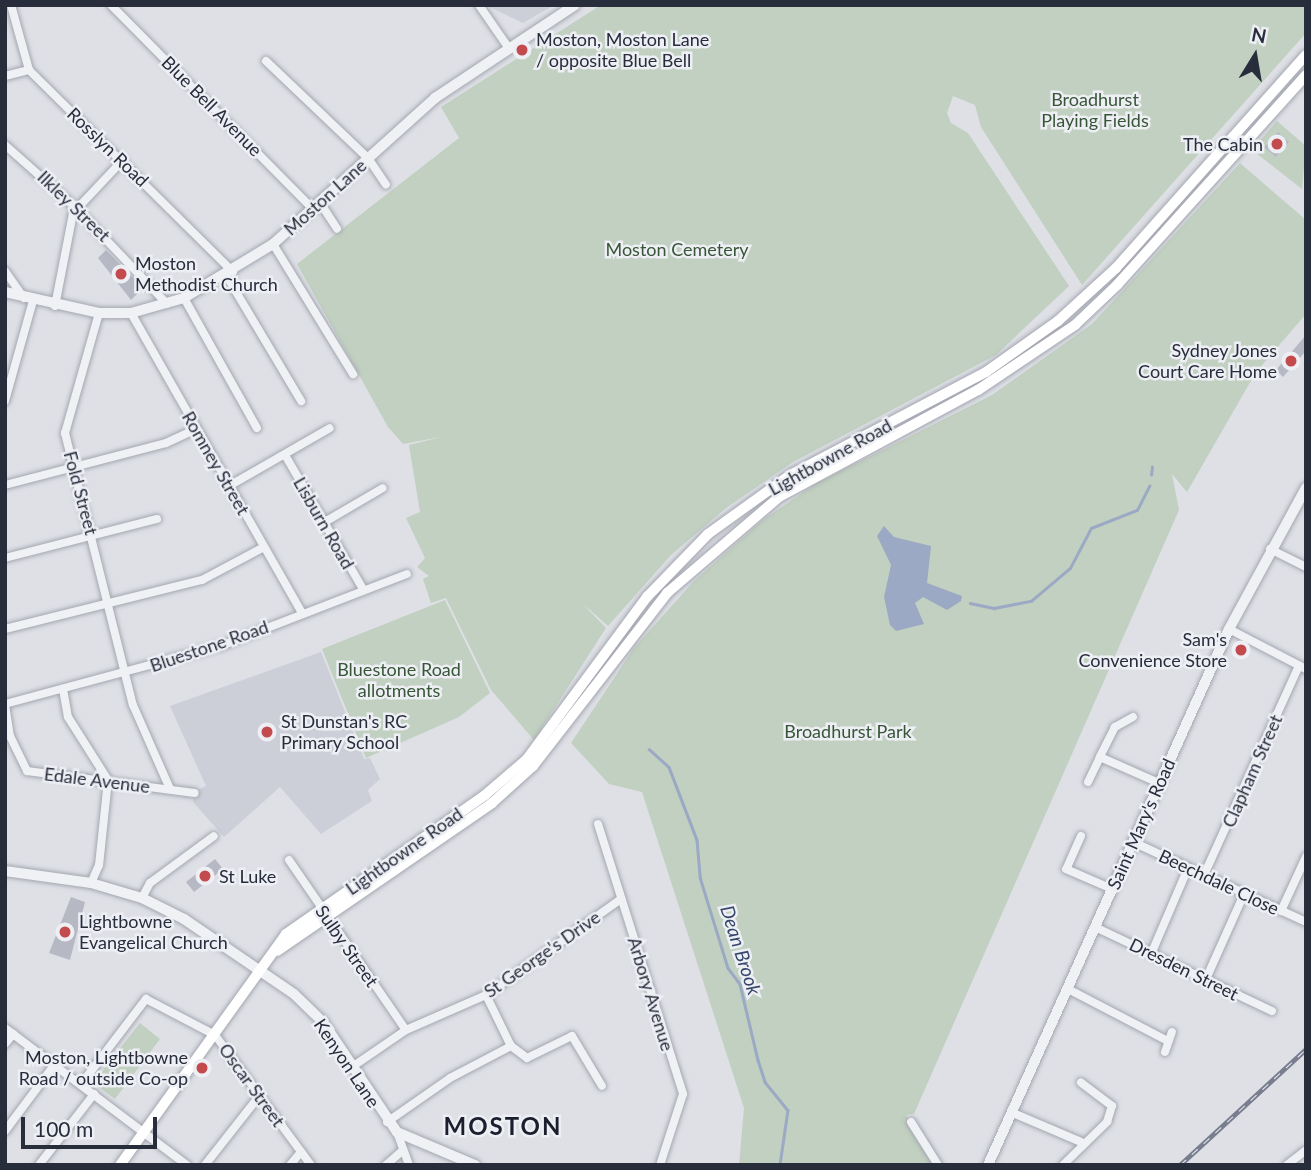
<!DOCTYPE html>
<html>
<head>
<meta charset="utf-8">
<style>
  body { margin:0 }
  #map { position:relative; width:1311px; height:1170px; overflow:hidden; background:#dee0e6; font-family:Lato,sans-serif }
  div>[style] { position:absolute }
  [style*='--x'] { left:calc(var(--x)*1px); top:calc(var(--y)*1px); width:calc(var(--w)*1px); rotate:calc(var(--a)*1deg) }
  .built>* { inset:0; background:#cccfd8 }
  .green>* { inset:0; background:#c1d0c0 }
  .water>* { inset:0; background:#9ba9c4 }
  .stream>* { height:2.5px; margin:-1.25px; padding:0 1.25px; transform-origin:1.25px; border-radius:1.25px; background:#9ba9c4 }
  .building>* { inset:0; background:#b6b9c3 }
  .roads { filter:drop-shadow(0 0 2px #a4a7b0) drop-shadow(0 0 2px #a4a7b0) }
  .minor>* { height:8px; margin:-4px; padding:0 4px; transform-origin:4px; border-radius:4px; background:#f0f1f5 }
  .tertiary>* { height:10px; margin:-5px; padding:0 5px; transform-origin:5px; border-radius:5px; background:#f0f1f5 }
  .secondary>* { height:10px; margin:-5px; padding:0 5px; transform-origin:5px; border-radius:5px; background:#fff }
  .rail>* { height:5px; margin-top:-2.5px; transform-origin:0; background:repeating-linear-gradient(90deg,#edeff4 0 8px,#797e8f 0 16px); box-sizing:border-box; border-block:2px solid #797e8f }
  .dots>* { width:19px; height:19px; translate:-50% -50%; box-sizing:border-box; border:4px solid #edeff4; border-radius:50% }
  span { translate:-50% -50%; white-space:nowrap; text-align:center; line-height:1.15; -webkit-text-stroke:5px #edeff4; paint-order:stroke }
  .poi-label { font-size:18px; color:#282d3c }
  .left { translate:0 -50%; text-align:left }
  .right { translate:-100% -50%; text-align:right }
  .park-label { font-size:18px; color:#385637 }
  .street-label { font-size:18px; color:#282d3c }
  .water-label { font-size:19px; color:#36476c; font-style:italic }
  .district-label { font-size:24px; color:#1b1e2d; font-weight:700; letter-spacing:2px }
  .frame { position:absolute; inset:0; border:7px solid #282d3c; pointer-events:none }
  .north { position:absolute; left:1220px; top:21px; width:70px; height:70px; -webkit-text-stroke:5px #edeff4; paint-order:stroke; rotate:11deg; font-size:19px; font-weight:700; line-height:28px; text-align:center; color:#282d3c }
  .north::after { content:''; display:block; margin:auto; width:24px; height:32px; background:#282d3c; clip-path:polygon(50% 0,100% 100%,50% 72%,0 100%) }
  .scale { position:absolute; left:21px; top:1117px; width:136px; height:32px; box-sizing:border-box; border:4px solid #282d3c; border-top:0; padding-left:9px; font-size:21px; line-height:24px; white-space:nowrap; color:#282d3c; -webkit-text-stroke:5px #edeff4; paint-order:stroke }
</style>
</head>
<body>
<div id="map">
  <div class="built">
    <i style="clip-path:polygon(485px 5px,554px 5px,523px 23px)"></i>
    <i style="clip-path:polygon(321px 652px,364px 759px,370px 758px,380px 779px,368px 790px,372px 801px,321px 834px,280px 787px,224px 837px,193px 802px,194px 792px,206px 786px,170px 706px)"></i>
  </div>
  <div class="green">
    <i style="clip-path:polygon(601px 5px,1306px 5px,1306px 33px,1082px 285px,981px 127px,975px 105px,953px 96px,947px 113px,951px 123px,968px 133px,1069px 286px,996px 355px,793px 462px,726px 508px,671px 555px,608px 626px,582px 603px,606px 628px,534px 740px,491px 690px,446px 598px,431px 603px,423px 579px,429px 576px,417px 567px,425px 558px,406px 518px,420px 512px,409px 445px,441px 437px,403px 444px,388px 427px,297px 264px,459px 138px,441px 107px)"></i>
    <i style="clip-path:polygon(1277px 121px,1306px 146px,1302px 189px,1252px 150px)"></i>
    <i style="clip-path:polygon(1240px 163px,1306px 220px,1306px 314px,1256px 372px,1187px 492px,1172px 474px,1179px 510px,914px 1114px,906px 1115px,938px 1165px,739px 1165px,744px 1108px,642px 792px,609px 784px,571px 743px,634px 648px,694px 581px,764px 519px,817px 483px,992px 395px,1092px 324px)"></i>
    <i style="clip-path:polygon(445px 600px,490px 693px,459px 717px,366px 758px,322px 649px)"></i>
    <i style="clip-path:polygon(140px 1023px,160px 1039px,115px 1099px,93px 1083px)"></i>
  </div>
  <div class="water">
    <i style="clip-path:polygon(884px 526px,894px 537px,931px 546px,927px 583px,962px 596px,961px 601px,947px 610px,923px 597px,915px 603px,924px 624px,896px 631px,890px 625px,884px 597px,891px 565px,877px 536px)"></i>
  </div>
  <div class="stream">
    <i style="--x:1151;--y:475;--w:8;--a:-83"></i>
    <i style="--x:970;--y:603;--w:25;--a:12"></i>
    <i style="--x:994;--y:608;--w:38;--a:-11"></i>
    <i style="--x:1031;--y:601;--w:51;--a:-40.2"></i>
    <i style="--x:1070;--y:568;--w:45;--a:-62.3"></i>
    <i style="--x:1091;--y:528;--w:49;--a:-21.4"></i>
    <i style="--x:1137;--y:510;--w:27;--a:-63"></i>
    <i style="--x:649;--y:749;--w:27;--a:42"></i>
    <i style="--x:669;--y:767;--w:78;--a:69"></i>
    <i style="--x:697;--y:840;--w:37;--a:85"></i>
    <i style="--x:700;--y:877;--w:95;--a:72.9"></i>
    <i style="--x:728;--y:968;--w:20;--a:53"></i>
    <i style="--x:740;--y:984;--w:78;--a:76.7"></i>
    <i style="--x:758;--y:1060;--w:23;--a:72"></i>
    <i style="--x:765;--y:1082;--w:36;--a:51"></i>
    <i style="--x:788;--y:1110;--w:56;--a:98.3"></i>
  </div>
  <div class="building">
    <i style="clip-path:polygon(1278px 132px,1289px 142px,1276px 157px,1264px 147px)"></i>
    <i style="clip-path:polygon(106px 250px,143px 288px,131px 300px,98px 258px)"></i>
    <i style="clip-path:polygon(1306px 335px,1306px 351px,1283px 377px,1276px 370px)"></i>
    <i style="clip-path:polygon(215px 859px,223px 869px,194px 892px,186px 882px)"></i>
    <i style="clip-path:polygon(71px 897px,85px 902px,70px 960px,49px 953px)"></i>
  </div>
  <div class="roads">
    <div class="minor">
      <i style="--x:11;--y:5;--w:67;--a:74.5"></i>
      <i style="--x:29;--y:70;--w:287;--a:44.7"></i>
      <i style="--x:111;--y:5;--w:286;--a:45.3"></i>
      <i style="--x:479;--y:5;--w:51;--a:55.4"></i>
      <i style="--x:266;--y:61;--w:141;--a:43.6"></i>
      <i style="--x:368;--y:158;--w:32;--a:56"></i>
      <i style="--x:5;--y:76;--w:25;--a:-14"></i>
      <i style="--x:5;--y:145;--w:95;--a:41.6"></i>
      <i style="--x:76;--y:208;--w:132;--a:46.5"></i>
      <i style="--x:319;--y:201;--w:33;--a:57"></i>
      <i style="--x:273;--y:244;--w:153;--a:58.4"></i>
      <i style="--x:5;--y:271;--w:33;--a:55"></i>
      <i style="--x:226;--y:275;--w:147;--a:59.2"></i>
      <i style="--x:184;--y:298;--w:149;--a:60.7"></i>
      <i style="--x:55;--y:306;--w:95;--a:-79"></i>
      <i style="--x:73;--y:213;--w:73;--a:-46.7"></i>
      <i style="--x:99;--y:313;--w:125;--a:105.8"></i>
      <i style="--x:65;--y:433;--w:280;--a:76"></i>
      <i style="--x:133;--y:705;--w:92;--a:66.2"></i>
      <i style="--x:131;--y:313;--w:345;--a:60.3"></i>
      <i style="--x:5;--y:401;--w:104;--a:-74.4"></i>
      <i style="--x:285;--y:455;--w:155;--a:59.8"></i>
      <i style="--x:5;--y:485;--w:166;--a:-14.6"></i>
      <i style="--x:166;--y:443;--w:33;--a:-25"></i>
      <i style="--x:229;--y:486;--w:116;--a:-29.9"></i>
      <i style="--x:323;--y:523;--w:69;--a:-30.3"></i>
      <i style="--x:1270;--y:549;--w:40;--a:26.6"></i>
      <i style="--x:5;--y:558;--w:157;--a:-14.4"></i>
      <i style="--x:5;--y:629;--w:203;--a:-14"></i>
      <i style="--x:202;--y:580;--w:70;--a:-28"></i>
      <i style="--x:1229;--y:629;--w:87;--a:27.5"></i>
      <i style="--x:63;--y:689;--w:28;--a:80"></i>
      <i style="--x:68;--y:717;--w:75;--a:57.6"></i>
      <i style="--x:108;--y:780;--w:85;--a:96"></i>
      <i style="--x:99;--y:865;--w:20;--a:114"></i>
      <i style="--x:5;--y:704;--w:226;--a:-15.1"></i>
      <i style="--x:223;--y:645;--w:197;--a:-21.1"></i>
      <i style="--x:5;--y:705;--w:31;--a:81"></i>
      <i style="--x:10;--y:736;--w:39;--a:64"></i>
      <i style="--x:27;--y:771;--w:169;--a:7.5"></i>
      <i style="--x:1133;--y:717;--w:21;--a:151"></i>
      <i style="--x:1115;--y:727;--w:34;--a:117"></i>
      <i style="--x:1100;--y:757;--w:64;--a:23.8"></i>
      <i style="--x:1088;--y:782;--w:28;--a:-64"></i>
      <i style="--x:598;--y:824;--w:283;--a:72.5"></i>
      <i style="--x:683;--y:1094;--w:75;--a:107.9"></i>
      <i style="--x:1081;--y:836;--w:36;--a:114"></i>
      <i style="--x:1066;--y:869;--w:50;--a:23.5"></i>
      <i style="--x:1133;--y:842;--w:191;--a:24.8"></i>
      <i style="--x:289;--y:860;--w:206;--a:55.5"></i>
      <i style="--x:1204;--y:875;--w:230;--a:-65.6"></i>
      <i style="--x:142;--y:898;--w:17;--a:-62"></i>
      <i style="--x:150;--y:883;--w:79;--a:-36.3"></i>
      <i style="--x:1281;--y:911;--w:60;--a:-65.2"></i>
      <i style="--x:1095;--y:927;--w:196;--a:25.4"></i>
      <i style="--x:1152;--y:952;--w:91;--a:-66.8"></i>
      <i style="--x:1206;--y:979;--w:93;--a:-65.9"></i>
      <i style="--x:1068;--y:989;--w:113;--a:27.5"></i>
      <i style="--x:486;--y:995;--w:57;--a:63.9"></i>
      <i style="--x:511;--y:1046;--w:20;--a:37"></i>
      <i style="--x:527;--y:1058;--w:50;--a:-26.1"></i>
      <i style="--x:572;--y:1036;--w:58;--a:59"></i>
      <i style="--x:5;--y:1028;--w:228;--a:37"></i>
      <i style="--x:5;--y:1044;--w:13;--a:-51"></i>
      <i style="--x:1165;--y:1052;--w:21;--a:-71"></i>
      <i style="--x:352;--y:1067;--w:65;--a:-34.4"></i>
      <i style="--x:406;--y:1030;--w:87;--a:-23.6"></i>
      <i style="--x:486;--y:995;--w:166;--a:-35.4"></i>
      <i style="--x:82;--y:1083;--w:106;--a:-52.7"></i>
      <i style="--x:146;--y:999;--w:78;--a:27.6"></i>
      <i style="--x:215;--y:1035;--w:162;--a:53.6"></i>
      <i style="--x:1013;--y:1113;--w:74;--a:23.1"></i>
      <i style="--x:387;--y:1122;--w:77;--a:-34.9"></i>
      <i style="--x:450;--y:1078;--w:69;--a:-27.7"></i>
      <i style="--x:911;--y:1122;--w:51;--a:57.9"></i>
      <i style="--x:5;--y:1131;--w:84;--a:-53.3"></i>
      <i style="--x:397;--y:1132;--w:35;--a:70"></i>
      <i style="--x:39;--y:1165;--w:90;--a:-52.2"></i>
      <i style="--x:205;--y:1165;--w:89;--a:-51.8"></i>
      <i style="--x:290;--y:1165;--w:17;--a:-50"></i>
      <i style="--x:386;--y:1165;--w:21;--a:-41"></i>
      <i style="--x:1063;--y:1165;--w:62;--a:-44.3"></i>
      <i style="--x:1107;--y:1122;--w:17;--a:-73"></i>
      <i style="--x:1112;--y:1106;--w:39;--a:-143"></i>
      <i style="--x:1287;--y:1165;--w:23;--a:-38"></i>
    </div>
    <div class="tertiary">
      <i style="--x:5;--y:292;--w:96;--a:12.6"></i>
      <i style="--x:99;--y:313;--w:32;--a:0"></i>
      <i style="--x:131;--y:313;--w:55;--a:-15.8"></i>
      <i style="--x:184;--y:298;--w:104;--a:-31.2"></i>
      <i style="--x:273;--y:244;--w:218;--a:-42"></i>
      <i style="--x:435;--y:98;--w:168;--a:-33.6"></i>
      <i style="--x:5;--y:871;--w:87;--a:7.9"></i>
      <i style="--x:91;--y:883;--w:53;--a:16.4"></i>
      <i style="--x:142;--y:898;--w:47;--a:26.6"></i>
      <i style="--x:184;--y:919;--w:133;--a:34.3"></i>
      <i style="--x:294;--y:994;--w:40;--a:44"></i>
      <i style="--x:323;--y:1022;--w:133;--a:56.1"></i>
      <i style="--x:397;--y:1132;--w:85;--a:22.9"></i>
      <i style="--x:988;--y:1165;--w:588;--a:-65.79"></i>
      <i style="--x:1229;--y:629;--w:161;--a:-61.4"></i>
    </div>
    <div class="secondary">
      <i style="--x:277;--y:951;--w:261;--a:-34.5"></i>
      <i style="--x:492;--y:803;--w:55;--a:-42.1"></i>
      <i style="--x:533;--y:766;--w:219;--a:-52.2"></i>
      <i style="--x:667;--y:593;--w:148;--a:-40.6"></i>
      <i style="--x:779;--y:497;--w:226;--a:-28.3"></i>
      <i style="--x:978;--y:390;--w:117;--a:-33.8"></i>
      <i style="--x:1075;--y:325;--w:59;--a:-43.6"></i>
      <i style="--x:1118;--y:284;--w:281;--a:-48"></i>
      <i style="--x:120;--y:1165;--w:284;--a:-54.3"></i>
      <i style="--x:286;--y:934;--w:243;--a:-34.9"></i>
      <i style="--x:485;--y:795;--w:55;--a:-40.6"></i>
      <i style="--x:527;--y:759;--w:202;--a:-53.5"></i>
      <i style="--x:647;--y:597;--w:88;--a:-45.9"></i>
      <i style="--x:708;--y:534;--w:101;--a:-35.7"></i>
      <i style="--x:790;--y:475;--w:221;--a:-27.7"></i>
      <i style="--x:986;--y:372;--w:88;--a:-35.3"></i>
      <i style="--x:1058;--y:321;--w:79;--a:-42.4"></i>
      <i style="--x:1116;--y:268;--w:285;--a:-48.3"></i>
    </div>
  </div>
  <div class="rail">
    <i style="--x:1180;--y:1165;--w:171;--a:-42.6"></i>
  </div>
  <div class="dots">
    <i style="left:522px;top:50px;background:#c34b4d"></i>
    <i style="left:1277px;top:144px;background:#c34b4d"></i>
    <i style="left:121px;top:274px;background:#c34b4d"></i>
    <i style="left:1291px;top:361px;background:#c34b4d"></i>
    <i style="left:1241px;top:650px;background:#c34b4d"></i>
    <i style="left:267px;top:732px;background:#c34b4d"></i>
    <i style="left:205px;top:876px;background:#c34b4d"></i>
    <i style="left:65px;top:932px;background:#c34b4d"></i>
    <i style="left:202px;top:1068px;background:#c34b4d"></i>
  </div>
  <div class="poi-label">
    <span class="left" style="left:536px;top:50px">Moston, Moston Lane<br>/ opposite Blue Bell</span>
    <span class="right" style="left:1263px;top:144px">The Cabin</span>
    <span class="left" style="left:135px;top:274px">Moston<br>Methodist Church</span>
    <span class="right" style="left:1277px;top:361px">Sydney Jones<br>Court Care Home</span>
    <span class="right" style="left:1227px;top:650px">Sam's<br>Convenience Store</span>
    <span class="left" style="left:281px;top:732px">St Dunstan's RC<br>Primary School</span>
    <span class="left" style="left:219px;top:876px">St Luke</span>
    <span class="left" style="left:79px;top:932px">Lightbowne<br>Evangelical Church</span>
    <span class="right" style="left:188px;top:1068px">Moston, Lightbowne<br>Road / outside Co-op</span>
  </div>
  <div class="park-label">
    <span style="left:1095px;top:110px">Broadhurst<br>Playing Fields</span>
    <span style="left:677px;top:249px">Moston Cemetery</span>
    <span style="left:399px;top:680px">Bluestone Road<br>allotments</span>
    <span style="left:848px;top:731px">Broadhurst Park</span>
  </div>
  <div class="street-label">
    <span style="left:212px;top:106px;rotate:45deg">Blue Bell Avenue</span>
    <span style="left:108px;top:147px;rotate:44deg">Rosslyn Road</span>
    <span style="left:325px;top:197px;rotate:-42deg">Moston Lane</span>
    <span style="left:74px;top:206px;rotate:44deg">Ilkley Street</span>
    <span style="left:830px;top:457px;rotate:-29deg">Lightbowne Road</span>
    <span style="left:216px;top:463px;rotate:60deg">Romney Street</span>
    <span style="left:81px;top:493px;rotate:75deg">Fold Street</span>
    <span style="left:324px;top:523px;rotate:60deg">Lisburn Road</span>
    <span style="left:209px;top:646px;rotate:-19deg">Bluestone Road</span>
    <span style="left:1252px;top:771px;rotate:-66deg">Clapham Street</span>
    <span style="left:97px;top:780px;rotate:7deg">Edale Avenue</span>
    <span style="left:1141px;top:824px;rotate:-66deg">Saint Mary's Road</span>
    <span style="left:404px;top:851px;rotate:-35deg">Lightbowne Road</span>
    <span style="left:1219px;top:882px;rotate:25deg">Beechdale Close</span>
    <span style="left:347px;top:946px;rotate:55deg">Sulby Street</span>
    <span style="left:542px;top:954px;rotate:-35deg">St George's Drive</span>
    <span style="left:1184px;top:969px;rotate:26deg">Dresden Street</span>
    <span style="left:651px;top:994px;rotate:73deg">Arbory Avenue</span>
    <span style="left:347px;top:1063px;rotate:56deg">Kenyon Lane</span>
    <span style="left:252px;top:1085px;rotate:54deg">Oscar Street</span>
  </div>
  <div class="water-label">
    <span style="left:741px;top:950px;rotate:72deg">Dean Brook</span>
  </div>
  <div class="district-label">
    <span style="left:503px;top:1126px">MOSTON</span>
  </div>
  <div class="frame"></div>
  <div class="north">N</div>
  <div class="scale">100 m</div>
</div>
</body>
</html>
